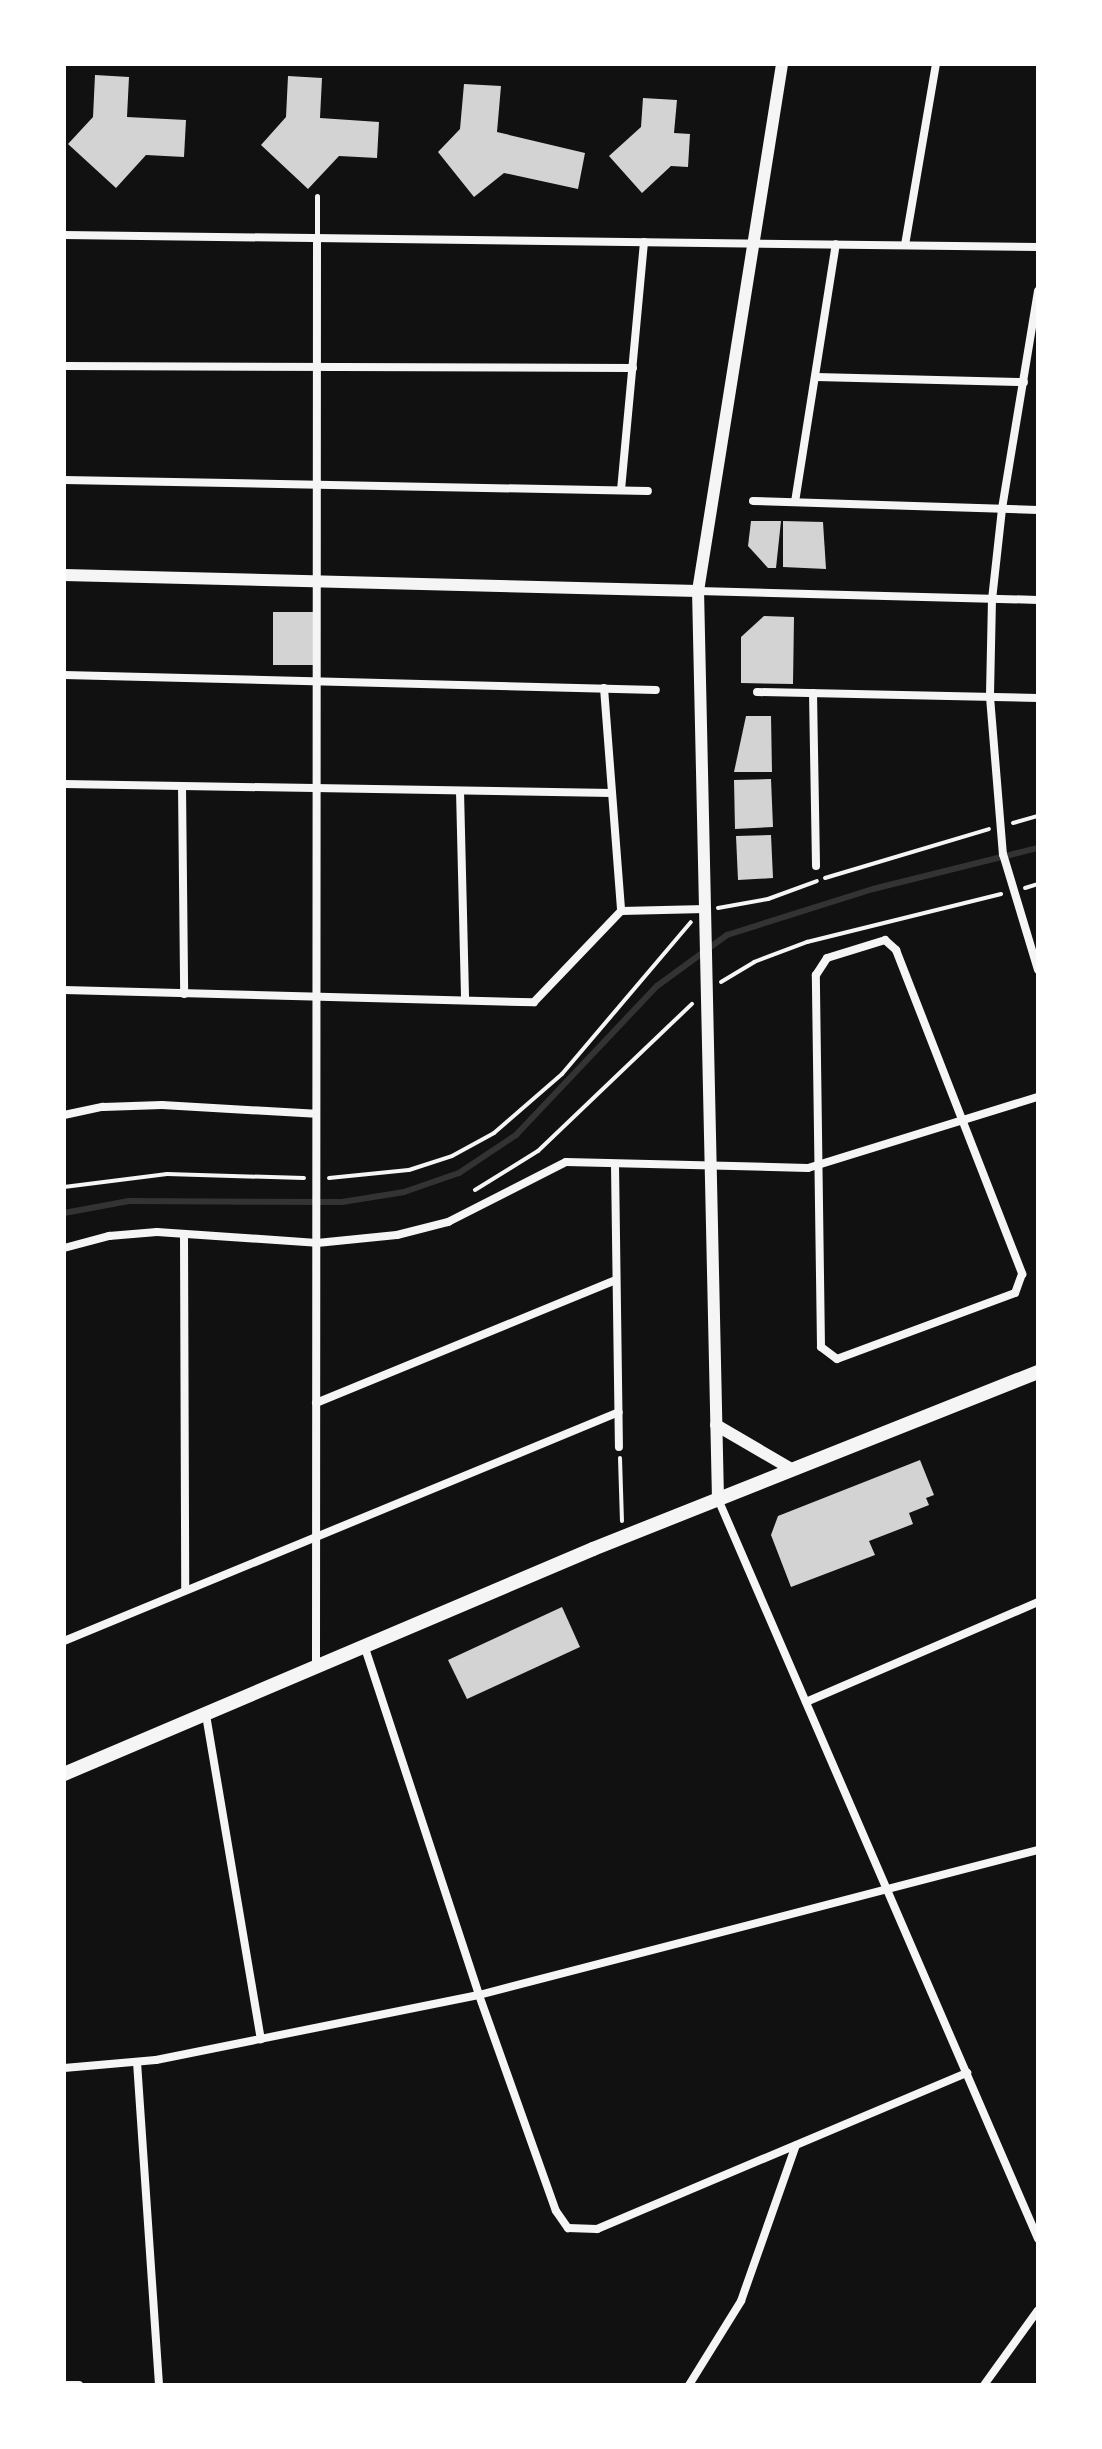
<!DOCTYPE html>
<html>
<head>
<meta charset="utf-8">
<style>
  body { margin:0 }
  #map { position:relative; width:1102px; height:2449px; overflow:hidden; background:#111; font-family:Bitter,serif }
  div>[style] { position:absolute }
  [style*='--x'] { left:calc(var(--x)*1px); top:calc(var(--y)*1px); width:calc(var(--w)*1px); rotate:calc(var(--a)*1deg) }
  .stream>* { height:6px; margin:-3px; padding:0 3px; transform-origin:3px; border-radius:3px; background:#333 }
  .building>* { inset:0; background:#d3d3d3 }
  .path>* { height:4px; margin:-2px; padding:0 2px; transform-origin:2px; border-radius:2px; background:#f5f5f5 }
  .service>* { height:5px; margin:-2.5px; padding:0 2.5px; transform-origin:2.5px; border-radius:2.5px; background:#f5f5f5 }
  .minor>* { height:8px; margin:-4px; padding:0 4px; transform-origin:4px; border-radius:4px; background:#f5f5f5 }
  .tertiary>* { height:12px; margin:-6px; padding:0 6px; transform-origin:6px; border-radius:6px; background:#f5f5f5 }
  .secondary>* { height:14px; margin:-7px; padding:0 7px; transform-origin:7px; border-radius:7px; background:#f5f5f5 }
  span { translate:-50% -50%; white-space:nowrap; text-align:center; line-height:1.15; -webkit-text-stroke:6px #fff; paint-order:stroke }
  .frame { position:absolute; inset:0; border:66px solid #fff; pointer-events:none }
</style>
</head>
<body>
<div id="map">
  <div class="stream">
    <i style="--x:64;--y:1213;--w:66;--a:-10.5"></i>
    <i style="--x:129;--y:1201;--w:213;--a:0.3"></i>
    <i style="--x:342;--y:1202;--w:63;--a:-9.2"></i>
    <i style="--x:404;--y:1192;--w:58;--a:-19.1"></i>
    <i style="--x:459;--y:1173;--w:69;--a:-33.7"></i>
    <i style="--x:516;--y:1135;--w:205;--a:-46.6"></i>
    <i style="--x:657;--y:986;--w:87;--a:-36.1"></i>
    <i style="--x:727;--y:935;--w:153;--a:-17.5"></i>
    <i style="--x:873;--y:889;--w:170;--a:-14"></i>
  </div>
  <div class="building">
    <i style="clip-path:polygon(95px 75px,129px 77px,127px 117px,186px 120px,184px 157px,146px 155px,116px 188px,68px 144px,93px 117px)"></i>
    <i style="clip-path:polygon(288px 76px,322px 78px,320px 118px,379px 122px,377px 158px,339px 156px,308px 189px,261px 145px,286px 117px)"></i>
    <i style="clip-path:polygon(464px 84px,501px 86px,497px 132px,585px 153px,578px 189px,504px 173px,474px 197px,438px 152px,460px 129px)"></i>
    <i style="clip-path:polygon(643px 98px,677px 100px,674px 133px,690px 134px,688px 167px,671px 166px,642px 193px,609px 156px,641px 127px)"></i>
    <i style="clip-path:polygon(751px 521px,781px 521px,776px 568px,768px 568px,748px 546px)"></i>
    <i style="clip-path:polygon(783px 521px,823px 522px,826px 569px,783px 567px)"></i>
    <i style="clip-path:polygon(273px 612px,314px 612px,315px 665px,273px 665px)"></i>
    <i style="clip-path:polygon(764px 616px,794px 617px,793px 684px,741px 683px,741px 637px)"></i>
    <i style="clip-path:polygon(746px 716px,771px 716px,772px 772px,734px 772px)"></i>
    <i style="clip-path:polygon(771px 779px,773px 827px,735px 829px,734px 780px)"></i>
    <i style="clip-path:polygon(771px 835px,773px 878px,738px 880px,736px 836px)"></i>
    <i style="clip-path:polygon(920px 1460px,934px 1495px,926px 1498px,929px 1505px,909px 1513px,913px 1524px,869px 1541px,875px 1555px,791px 1587px,771px 1535px,778px 1516px)"></i>
    <i style="clip-path:polygon(562px 1607px,580px 1647px,467px 1699px,448px 1660px)"></i>
  </div>
  <div class="path">
    <i style="--x:1013;--y:823;--w:26;--a:-16"></i>
    <i style="--x:825;--y:878;--w:171;--a:-16.6"></i>
    <i style="--x:1025;--y:888;--w:14;--a:-17"></i>
    <i style="--x:718;--y:908;--w:51;--a:-10.2"></i>
    <i style="--x:768;--y:899;--w:52;--a:-20.2"></i>
    <i style="--x:721;--y:982;--w:39;--a:-31"></i>
    <i style="--x:754;--y:962;--w:57;--a:-20.7"></i>
    <i style="--x:807;--y:942;--w:200;--a:-13.9"></i>
    <i style="--x:329;--y:1178;--w:80;--a:-5.7"></i>
    <i style="--x:409;--y:1170;--w:45;--a:-18"></i>
    <i style="--x:452;--y:1156;--w:48;--a:-28.7"></i>
    <i style="--x:494;--y:1133;--w:90;--a:-40.9"></i>
    <i style="--x:562;--y:1074;--w:199;--a:-49.7"></i>
    <i style="--x:64;--y:1187;--w:104;--a:-7.2"></i>
    <i style="--x:167;--y:1174;--w:137;--a:1.7"></i>
    <i style="--x:475;--y:1190;--w:74;--a:-31.8"></i>
    <i style="--x:538;--y:1151;--w:213;--a:-43.7"></i>
    <i style="--x:620;--y:1458;--w:63;--a:88.2"></i>
  </div>
  <div class="service">
    <i style="--x:317;--y:237;--w:41;--a:-90"></i>
  </div>
  <div class="minor">
    <i style="--x:64;--y:235;--w:974;--a:0.71"></i>
    <i style="--x:905;--y:245;--w:184;--a:-80.3"></i>
    <i style="--x:1038;--y:291;--w:221;--a:99.4"></i>
    <i style="--x:1002;--y:509;--w:91;--a:96.3"></i>
    <i style="--x:992;--y:599;--w:98;--a:91.2"></i>
    <i style="--x:990;--y:697;--w:158;--a:85.3"></i>
    <i style="--x:1003;--y:854;--w:121;--a:73.2"></i>
    <i style="--x:64;--y:366;--w:569;--a:0.2"></i>
    <i style="--x:816;--y:377;--w:208;--a:1.4"></i>
    <i style="--x:64;--y:480;--w:584;--a:1.08"></i>
    <i style="--x:621;--y:490;--w:249;--a:-84.7"></i>
    <i style="--x:753;--y:501;--w:285;--a:1.8"></i>
    <i style="--x:795;--y:502;--w:261;--a:-81"></i>
    <i style="--x:698;--y:591;--w:340;--a:1.5"></i>
    <i style="--x:64;--y:675;--w:592;--a:1.45"></i>
    <i style="--x:604;--y:688;--w:224;--a:85.6"></i>
    <i style="--x:757;--y:692;--w:281;--a:1.2"></i>
    <i style="--x:813;--y:693;--w:173;--a:89"></i>
    <i style="--x:64;--y:784;--w:548;--a:0.94"></i>
    <i style="--x:182;--y:786;--w:208;--a:89.4"></i>
    <i style="--x:460;--y:791;--w:209;--a:88.6"></i>
    <i style="--x:885;--y:940;--w:15;--a:42"></i>
    <i style="--x:896;--y:950;--w:348;--a:68.7"></i>
    <i style="--x:1022;--y:1274;--w:20;--a:110"></i>
    <i style="--x:1015;--y:1293;--w:190;--a:159.7"></i>
    <i style="--x:837;--y:1359;--w:20;--a:-143"></i>
    <i style="--x:821;--y:1347;--w:372;--a:-90.8"></i>
    <i style="--x:816;--y:975;--w:20;--a:-57"></i>
    <i style="--x:827;--y:958;--w:61;--a:-17.2"></i>
    <i style="--x:64;--y:990;--w:470;--a:1.5"></i>
    <i style="--x:534;--y:1002;--w:126;--a:-46.3"></i>
    <i style="--x:621;--y:911;--w:84;--a:-1.4"></i>
    <i style="--x:64;--y:1115;--w:40;--a:-12"></i>
    <i style="--x:103;--y:1107;--w:59;--a:-1.9"></i>
    <i style="--x:162;--y:1105;--w:154;--a:3.3"></i>
    <i style="--x:615;--y:1165;--w:282;--a:89.2"></i>
    <i style="--x:184;--y:1236;--w:352;--a:89.8"></i>
    <i style="--x:64;--y:1248;--w:47;--a:-14.9"></i>
    <i style="--x:109;--y:1236;--w:48;--a:-4.8"></i>
    <i style="--x:157;--y:1232;--w:160;--a:3.9"></i>
    <i style="--x:317;--y:1243;--w:80;--a:-5.7"></i>
    <i style="--x:397;--y:1235;--w:53;--a:-14.3"></i>
    <i style="--x:448;--y:1222;--w:132;--a:-27"></i>
    <i style="--x:566;--y:1162;--w:242;--a:1.4"></i>
    <i style="--x:808;--y:1168;--w:241;--a:-17.2"></i>
    <i style="--x:316;--y:1403;--w:324;--a:-22.3"></i>
    <i style="--x:718;--y:1499;--w:806;--a:66.61"></i>
    <i style="--x:64;--y:1641;--w:600;--a:-22.42"></i>
    <i style="--x:365;--y:1648;--w:365;--a:71.8"></i>
    <i style="--x:479;--y:1995;--w:229;--a:70.4"></i>
    <i style="--x:556;--y:2211;--w:21;--a:55"></i>
    <i style="--x:568;--y:2228;--w:29;--a:2"></i>
    <i style="--x:597;--y:2229;--w:402;--a:-22.9"></i>
    <i style="--x:316;--y:1668;--w:1430;--a:-89.96"></i>
    <i style="--x:806;--y:1702;--w:253;--a:-23.3"></i>
    <i style="--x:206;--y:1715;--w:329;--a:80.4"></i>
    <i style="--x:137;--y:2062;--w:324;--a:86.1"></i>
    <i style="--x:64;--y:2068;--w:92;--a:-5"></i>
    <i style="--x:156;--y:2060;--w:329;--a:-11.4"></i>
    <i style="--x:479;--y:1995;--w:577;--a:-14.54"></i>
    <i style="--x:64;--y:2385;--w:15;--a:0"></i>
    <i style="--x:689;--y:2385;--w:99;--a:-58.2"></i>
    <i style="--x:741;--y:2301;--w:165;--a:-70.6"></i>
    <i style="--x:984;--y:2385;--w:92;--a:-54.2"></i>
  </div>
  <div class="tertiary">
    <i style="--x:64;--y:575;--w:634;--a:1.45"></i>
    <i style="--x:716;--y:1425;--w:89;--a:30.3"></i>
    <i style="--x:718;--y:1499;--w:908;--a:-91.26"></i>
    <i style="--x:698;--y:591;--w:534;--a:-80.94"></i>
  </div>
  <div class="secondary">
    <i style="--x:64;--y:1774;--w:575;--a:-23.04"></i>
    <i style="--x:593;--y:1549;--w:479;--a:-21.7"></i>
  </div>
  <div class="frame"></div>
</div>
</body>
</html>
